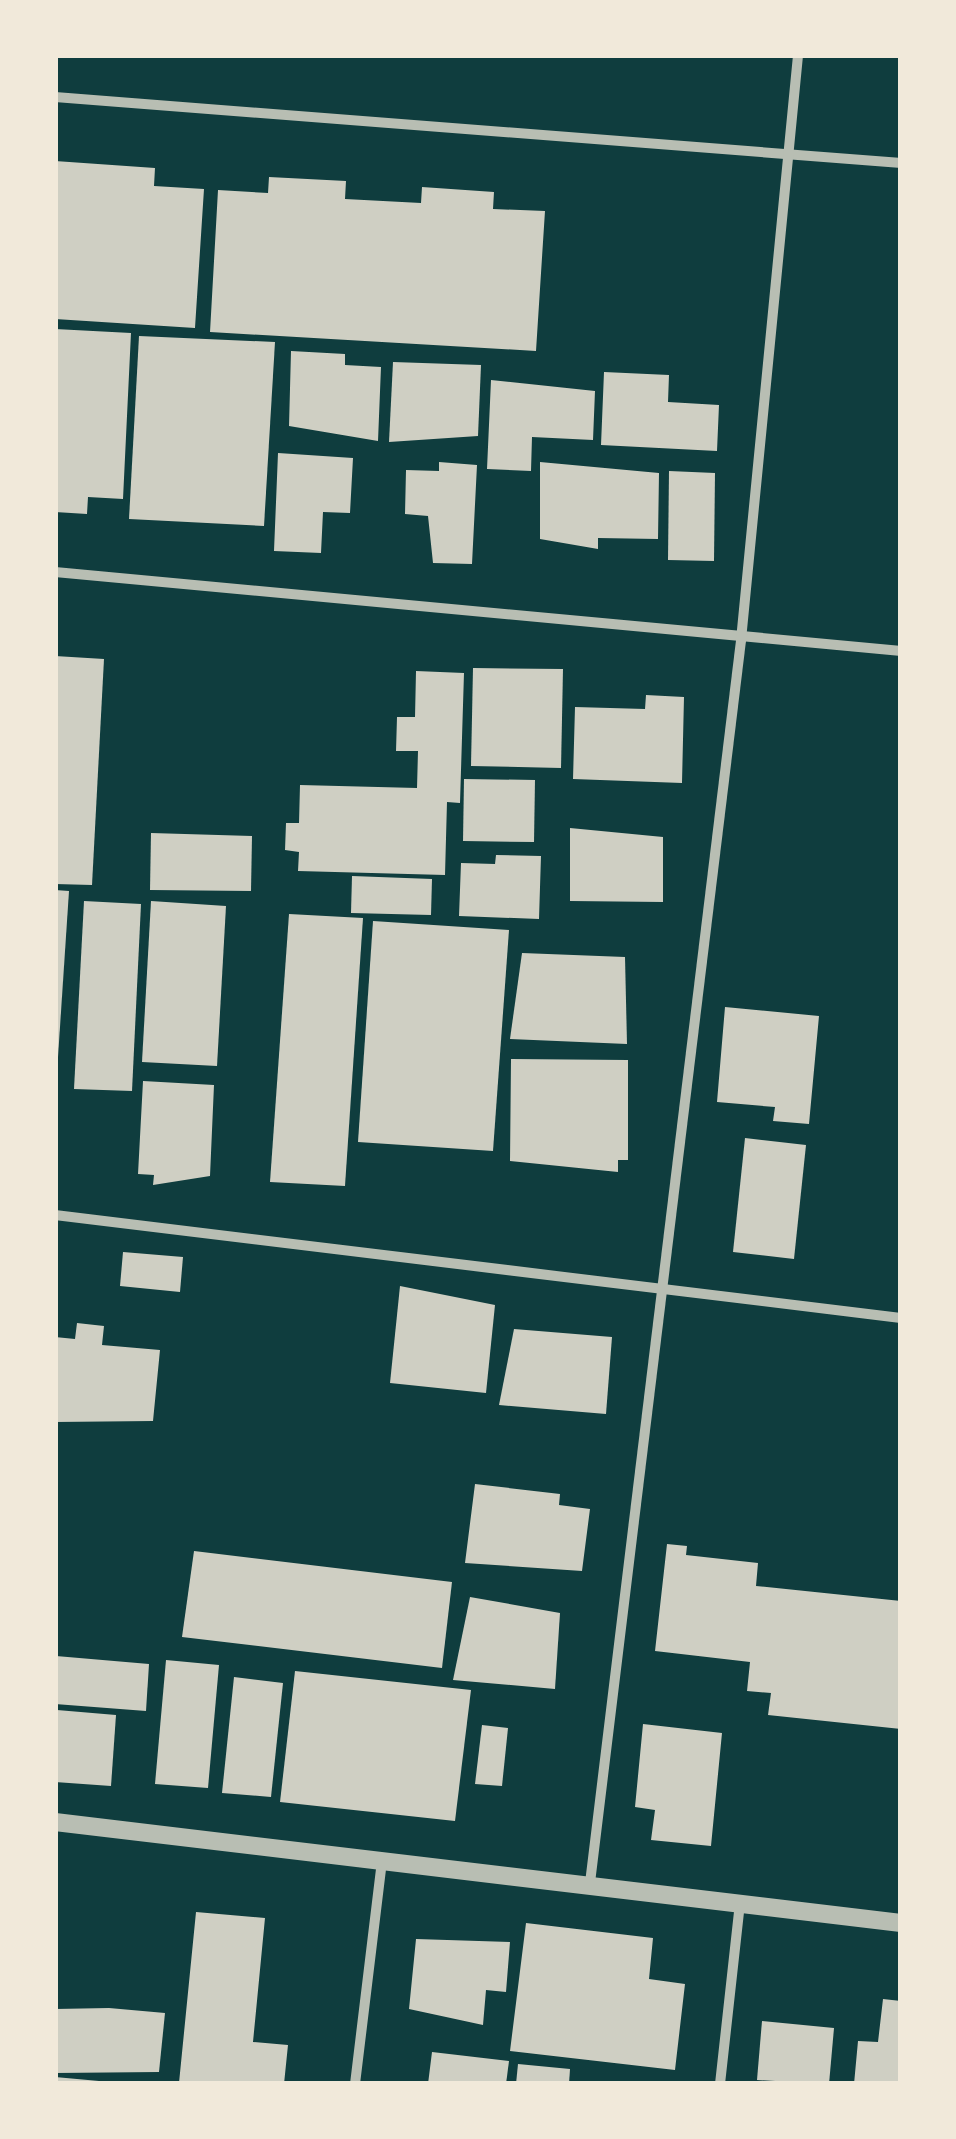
<!DOCTYPE html>
<html>
<head>
<meta charset="utf-8">
<style>
  body { margin:0 }
  #map { position:relative; width:956px; height:2139px; overflow:hidden; background:#0f3d3e; font-family:Inter,sans-serif }
  div>[style] { position:absolute }
  [style*='--x'] { left:calc(var(--x)*1px); top:calc(var(--y)*1px); width:calc(var(--w)*1px); rotate:calc(var(--a)*1deg) }
  .building>* { inset:0; background:#cfcfc3 }
  .minor>* { height:10px; margin:-5px; padding:0 5px; transform-origin:5px; border-radius:5px; background:#b8beb3 }
  .tertiary>* { height:18px; margin:-9px; padding:0 9px; transform-origin:9px; border-radius:9px; background:#b8beb3 }
  span { translate:-50% -50%; white-space:nowrap; text-align:center; line-height:1.15; -webkit-text-stroke:9px #f1e9da; paint-order:stroke }
  .frame { position:absolute; inset:0; border:58px solid #f1e9da; pointer-events:none }
</style>
</head>
<body>
<div id="map">
  <div class="building">
    <i style="clip-path:polygon(55px 161px,155px 168px,154px 186px,204px 189px,195px 328px,55px 319px)"></i>
    <i style="clip-path:polygon(269px 177px,346px 181px,345px 199px,421px 203px,422px 187px,494px 192px,493px 209px,545px 211px,536px 351px,210px 332px,218px 190px,268px 193px)"></i>
    <i style="clip-path:polygon(55px 329px,131px 333px,123px 499px,88px 497px,87px 514px,55px 512px)"></i>
    <i style="clip-path:polygon(139px 336px,275px 342px,264px 526px,129px 519px)"></i>
    <i style="clip-path:polygon(291px 351px,345px 354px,345px 365px,381px 367px,378px 441px,289px 426px)"></i>
    <i style="clip-path:polygon(393px 362px,481px 365px,478px 436px,389px 442px)"></i>
    <i style="clip-path:polygon(604px 372px,669px 375px,668px 402px,719px 405px,717px 451px,601px 445px)"></i>
    <i style="clip-path:polygon(491px 380px,595px 391px,593px 440px,532px 437px,531px 471px,487px 469px)"></i>
    <i style="clip-path:polygon(278px 453px,353px 458px,350px 513px,323px 512px,321px 553px,274px 551px)"></i>
    <i style="clip-path:polygon(439px 462px,477px 465px,472px 564px,433px 563px,428px 516px,405px 514px,406px 470px,439px 471px)"></i>
    <i style="clip-path:polygon(540px 462px,659px 473px,658px 539px,598px 538px,598px 549px,540px 539px)"></i>
    <i style="clip-path:polygon(669px 471px,715px 473px,714px 561px,668px 560px)"></i>
    <i style="clip-path:polygon(55px 656px,104px 659px,92px 885px,55px 884px)"></i>
    <i style="clip-path:polygon(473px 668px,563px 669px,561px 768px,471px 766px)"></i>
    <i style="clip-path:polygon(416px 671px,464px 673px,460px 803px,447px 802px,445px 875px,298px 871px,299px 852px,285px 850px,286px 823px,299px 823px,300px 785px,417px 788px,418px 751px,396px 751px,397px 717px,415px 717px)"></i>
    <i style="clip-path:polygon(646px 695px,684px 697px,682px 783px,573px 779px,575px 707px,645px 709px)"></i>
    <i style="clip-path:polygon(464px 779px,535px 780px,534px 842px,463px 841px)"></i>
    <i style="clip-path:polygon(570px 828px,663px 837px,663px 902px,570px 901px)"></i>
    <i style="clip-path:polygon(151px 833px,252px 836px,251px 891px,150px 890px)"></i>
    <i style="clip-path:polygon(496px 855px,541px 856px,539px 919px,459px 916px,461px 863px,495px 864px)"></i>
    <i style="clip-path:polygon(352px 876px,432px 879px,431px 915px,351px 913px)"></i>
    <i style="clip-path:polygon(55px 890px,69px 891px,58px 1057px,55px 1057px)"></i>
    <i style="clip-path:polygon(84px 901px,141px 904px,132px 1091px,74px 1089px)"></i>
    <i style="clip-path:polygon(151px 901px,226px 906px,217px 1066px,142px 1062px)"></i>
    <i style="clip-path:polygon(289px 914px,363px 918px,345px 1186px,270px 1182px)"></i>
    <i style="clip-path:polygon(373px 921px,509px 930px,493px 1151px,358px 1142px)"></i>
    <i style="clip-path:polygon(522px 953px,625px 957px,627px 1044px,510px 1039px)"></i>
    <i style="clip-path:polygon(725px 1007px,819px 1016px,809px 1124px,773px 1121px,775px 1107px,717px 1102px)"></i>
    <i style="clip-path:polygon(511px 1059px,628px 1060px,628px 1160px,618px 1160px,618px 1172px,510px 1161px)"></i>
    <i style="clip-path:polygon(143px 1081px,214px 1085px,210px 1176px,153px 1185px,154px 1175px,138px 1174px)"></i>
    <i style="clip-path:polygon(745px 1138px,806px 1145px,794px 1259px,733px 1252px)"></i>
    <i style="clip-path:polygon(123px 1252px,183px 1257px,180px 1292px,120px 1286px)"></i>
    <i style="clip-path:polygon(400px 1286px,495px 1305px,486px 1393px,390px 1383px)"></i>
    <i style="clip-path:polygon(77px 1323px,104px 1326px,102px 1345px,160px 1350px,153px 1421px,55px 1422px,55px 1337px,75px 1339px)"></i>
    <i style="clip-path:polygon(514px 1329px,612px 1337px,606px 1414px,499px 1405px)"></i>
    <i style="clip-path:polygon(475px 1484px,560px 1494px,559px 1505px,590px 1509px,582px 1571px,465px 1563px)"></i>
    <i style="clip-path:polygon(667px 1544px,687px 1546px,686px 1555px,758px 1563px,756px 1586px,901px 1601px,901px 1729px,768px 1715px,771px 1693px,747px 1691px,750px 1662px,655px 1651px)"></i>
    <i style="clip-path:polygon(194px 1551px,452px 1582px,442px 1668px,182px 1637px)"></i>
    <i style="clip-path:polygon(470px 1597px,560px 1613px,555px 1689px,453px 1680px)"></i>
    <i style="clip-path:polygon(56px 1656px,149px 1664px,146px 1711px,55px 1704px)"></i>
    <i style="clip-path:polygon(166px 1660px,219px 1665px,208px 1788px,155px 1784px)"></i>
    <i style="clip-path:polygon(295px 1671px,471px 1690px,455px 1821px,280px 1802px)"></i>
    <i style="clip-path:polygon(234px 1677px,283px 1683px,271px 1797px,222px 1793px)"></i>
    <i style="clip-path:polygon(57px 1710px,116px 1715px,111px 1786px,55px 1782px)"></i>
    <i style="clip-path:polygon(643px 1724px,722px 1733px,711px 1846px,651px 1840px,655px 1810px,635px 1807px)"></i>
    <i style="clip-path:polygon(482px 1725px,508px 1728px,502px 1786px,475px 1784px)"></i>
    <i style="clip-path:polygon(196px 1912px,265px 1918px,253px 2042px,288px 2045px,284px 2084px,179px 2083px)"></i>
    <i style="clip-path:polygon(526px 1923px,653px 1938px,649px 1979px,685px 1984px,675px 2070px,510px 2051px)"></i>
    <i style="clip-path:polygon(416px 1939px,510px 1942px,506px 1992px,486px 1990px,483px 2025px,409px 2009px)"></i>
    <i style="clip-path:polygon(883px 1999px,901px 2001px,901px 2084px,854px 2084px,858px 2041px,878px 2042px)"></i>
    <i style="clip-path:polygon(109px 2008px,165px 2013px,159px 2072px,55px 2073px,55px 2009px)"></i>
    <i style="clip-path:polygon(762px 2021px,834px 2028px,829px 2084px,757px 2080px)"></i>
    <i style="clip-path:polygon(432px 2052px,509px 2061px,506px 2084px,428px 2084px)"></i>
    <i style="clip-path:polygon(518px 2064px,570px 2069px,569px 2084px,516px 2084px)"></i>
    <i style="clip-path:polygon(55px 2077px,99px 2081px,99px 2084px,55px 2084px)"></i>
  </div>
  <div class="minor">
    <i style="--x:55;--y:97;--w:849;--a:4.46"></i>
    <i style="--x:55;--y:572;--w:850;--a:5.33"></i>
    <i style="--x:55;--y:1215;--w:852;--a:6.94"></i>
    <i style="--x:590;--y:1883;--w:1252;--a:-83.07"></i>
    <i style="--x:741;--y:640;--w:588;--a:-84.43"></i>
    <i style="--x:355;--y:2084;--w:225;--a:-83.1"></i>
    <i style="--x:720;--y:2084;--w:181;--a:-83.7"></i>
  </div>
  <div class="tertiary">
    <i style="--x:55;--y:1822;--w:852;--a:6.81"></i>
  </div>
  <div class="frame"></div>
</div>
</body>
</html>
